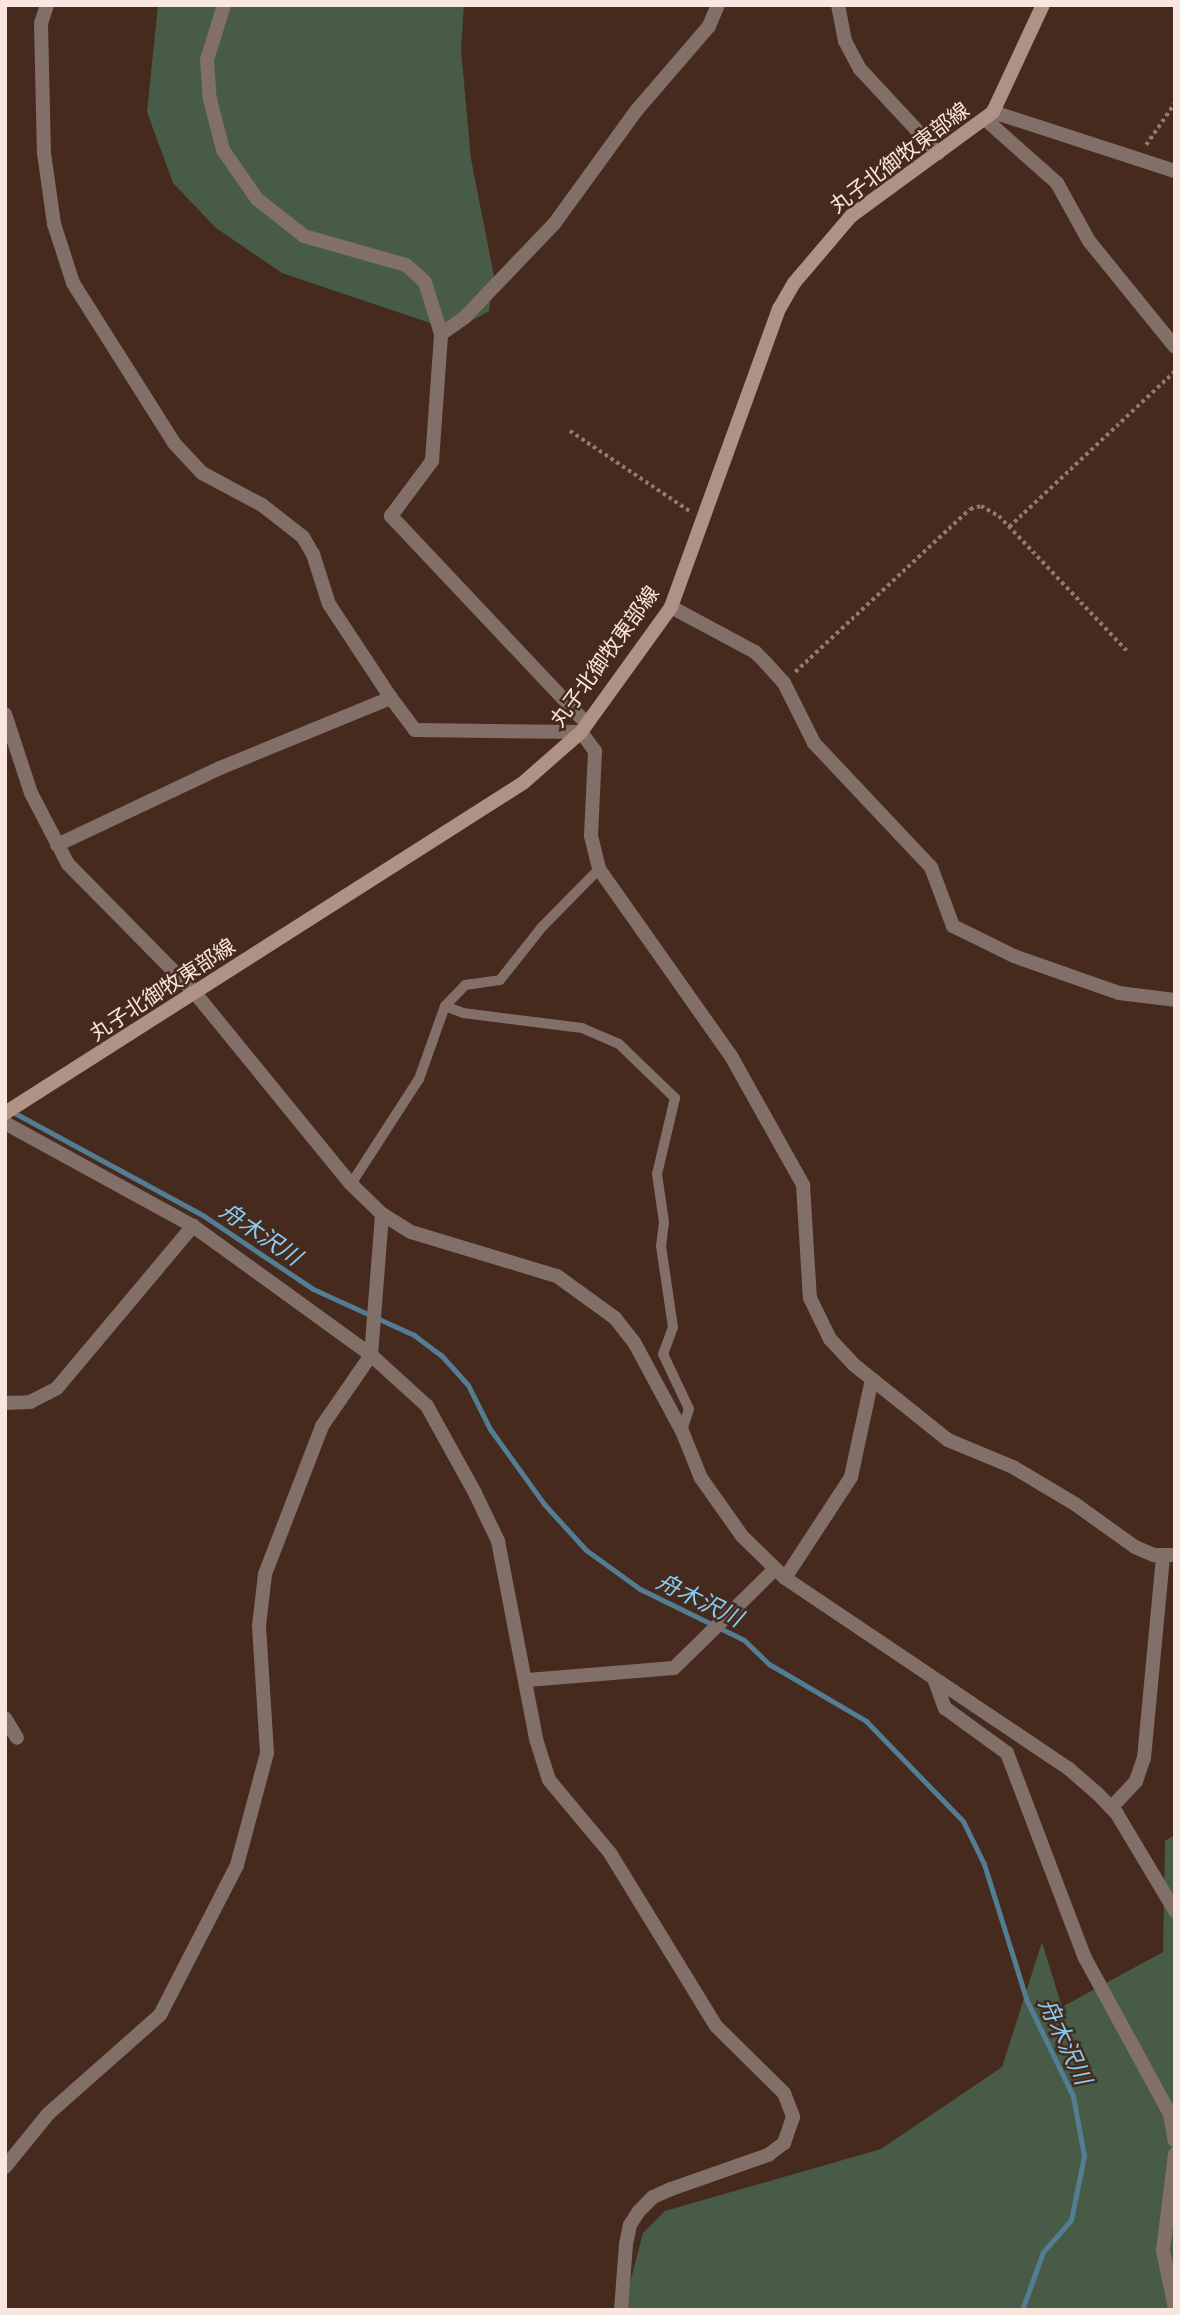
<!DOCTYPE html>
<html>
<head>
<meta charset="utf-8">
<style>
  body { margin:0 }
  #map { position:relative; width:1180px; height:2315px; overflow:hidden; background:#462a1e; font-family:"Open Sans","Noto Sans JP",sans-serif }
  div>[style] { position:absolute }
  [style*='--x'] { left:calc(var(--x)*1px); top:calc(var(--y)*1px); width:calc(var(--w)*1px); rotate:calc(var(--a)*1deg) }
  .green>* { inset:0; background:#475b46 }
  .stream>* { height:5px; margin:-2.5px; padding:0 2.5px; transform-origin:2.5px; border-radius:2.5px; background:#527d93 }
  .path>* { height:3.5px; margin-top:-1.75px; transform-origin:0; background:repeating-linear-gradient(90deg,#927a70 0 3.5px,transparent 0 7px) }
  .service>* { height:10px; margin:-5px; padding:0 5px; transform-origin:5px; border-radius:5px; background:#826f68 }
  .minor>* { height:14px; margin:-7px; padding:0 7px; transform-origin:7px; border-radius:7px; background:#826f68 }
  .tertiary>* { height:14px; margin:-7px; padding:0 7px; transform-origin:7px; border-radius:7px; background:#826f68 }
  .secondary>* { height:14px; margin:-7px; padding:0 7px; transform-origin:7px; border-radius:7px; background:#af9186 }
  span { translate:-50% -50%; white-space:nowrap; text-align:center; line-height:1.15; -webkit-text-stroke:5px #462a1e; paint-order:stroke }
  .street-label { font-size:21px; color:#f9e6de }
  .water-label { font-size:23px; color:#86cef3; font-style:italic }
  .frame { position:absolute; inset:0; border:7px solid #f9e6de; pointer-events:none }
</style>
</head>
<body>
<div id="map">
  <div class="green">
    <i style="clip-path:polygon(158px 5px,464px 5px,461px 50px,471px 159px,494px 276px,489px 311px,468px 323px,439px 326px,282px 273px,216px 228px,173px 183px,147px 112px)"></i>
    <i style="clip-path:polygon(1175px 1835px,1175px 2310px,623px 2310px,643px 2233px,665px 2211px,881px 2149px,1002px 2067px,1042px 1942px,1062px 2007px,1163px 1952px,1165px 1841px)"></i>
  </div>
  <div class="stream">
    <i style="--x:11;--y:1111;--w:220;--a:28.5"></i>
    <i style="--x:204;--y:1216;--w:131;--a:33.8"></i>
    <i style="--x:313;--y:1289;--w:111;--a:24.5"></i>
    <i style="--x:414;--y:1335;--w:34;--a:37"></i>
    <i style="--x:441;--y:1355;--w:40;--a:48"></i>
    <i style="--x:468;--y:1385;--w:49;--a:63.4"></i>
    <i style="--x:490;--y:1429;--w:92;--a:54.2"></i>
    <i style="--x:544;--y:1504;--w:62;--a:47.6"></i>
    <i style="--x:586;--y:1550;--w:67;--a:35.8"></i>
    <i style="--x:640;--y:1589;--w:116;--a:26.1"></i>
    <i style="--x:744;--y:1640;--w:35;--a:44"></i>
    <i style="--x:769;--y:1664;--w:113;--a:30.4"></i>
    <i style="--x:866;--y:1721;--w:139;--a:45.9"></i>
    <i style="--x:963;--y:1821;--w:48;--a:64"></i>
    <i style="--x:984;--y:1864;--w:144;--a:72.6"></i>
    <i style="--x:1027;--y:2001;--w:106;--a:64.2"></i>
    <i style="--x:1073;--y:2096;--w:61;--a:79.6"></i>
    <i style="--x:1084;--y:2156;--w:65;--a:101.5"></i>
    <i style="--x:1071;--y:2220;--w:43;--a:131.2"></i>
    <i style="--x:1043;--y:2252;--w:62;--a:109.9"></i>
  </div>
  <div class="path">
    <i style="--x:1146;--y:145;--w:51;--a:-55.4"></i>
    <i style="--x:570;--y:431;--w:146;--a:33.8"></i>
    <i style="--x:1009;--y:527;--w:228;--a:-43.2"></i>
    <i style="--x:795;--y:672;--w:239;--a:-43"></i>
    <i style="--x:970;--y:509;--w:11;--a:-15"></i>
    <i style="--x:981;--y:506;--w:21;--a:29"></i>
    <i style="--x:999;--y:516;--w:186;--a:46.5"></i>
  </div>
  <div class="service">
    <i style="--x:445;--y:1006;--w:19;--a:21"></i>
    <i style="--x:463;--y:1013;--w:120;--a:7.2"></i>
    <i style="--x:582;--y:1028;--w:40;--a:23.4"></i>
    <i style="--x:619;--y:1044;--w:78;--a:44"></i>
    <i style="--x:675;--y:1098;--w:78;--a:103.3"></i>
    <i style="--x:657;--y:1174;--w:49;--a:81.7"></i>
    <i style="--x:664;--y:1222;--w:24;--a:97"></i>
    <i style="--x:661;--y:1246;--w:82;--a:81.6"></i>
    <i style="--x:673;--y:1327;--w:29;--a:110"></i>
    <i style="--x:663;--y:1354;--w:61;--a:64.7"></i>
    <i style="--x:689;--y:1409;--w:23;--a:108"></i>
    <i style="--x:351;--y:1184;--w:125;--a:-57.1"></i>
    <i style="--x:419;--y:1079;--w:77;--a:-70.4"></i>
    <i style="--x:445;--y:1006;--w:29;--a:-46"></i>
    <i style="--x:465;--y:985;--w:35;--a:-8"></i>
    <i style="--x:500;--y:980;--w:68;--a:-51.6"></i>
    <i style="--x:542;--y:927;--w:81;--a:-45.5"></i>
  </div>
  <div class="minor">
    <i style="--x:47;--y:5;--w:19;--a:108"></i>
    <i style="--x:41;--y:23;--w:130;--a:88.7"></i>
    <i style="--x:44;--y:153;--w:72;--a:82"></i>
    <i style="--x:54;--y:224;--w:62;--a:72.1"></i>
    <i style="--x:73;--y:283;--w:189;--a:57.7"></i>
    <i style="--x:174;--y:443;--w:41;--a:47"></i>
    <i style="--x:202;--y:473;--w:68;--a:28.1"></i>
    <i style="--x:262;--y:505;--w:52;--a:38"></i>
    <i style="--x:303;--y:537;--w:20;--a:60"></i>
    <i style="--x:313;--y:554;--w:52;--a:72.3"></i>
    <i style="--x:329;--y:604;--w:113;--a:56.6"></i>
    <i style="--x:224;--y:5;--w:58;--a:107.2"></i>
    <i style="--x:207;--y:60;--w:39;--a:86"></i>
    <i style="--x:210;--y:99;--w:53;--a:75.7"></i>
    <i style="--x:223;--y:150;--w:60;--a:55.2"></i>
    <i style="--x:257;--y:199;--w:60;--a:38.2"></i>
    <i style="--x:304;--y:236;--w:106;--a:15.9"></i>
    <i style="--x:406;--y:265;--w:25;--a:42"></i>
    <i style="--x:425;--y:282;--w:54;--a:72.9"></i>
    <i style="--x:838;--y:5;--w:37;--a:79"></i>
    <i style="--x:845;--y:41;--w:32;--a:62"></i>
    <i style="--x:860;--y:69;--w:115;--a:47.1"></i>
    <i style="--x:993;--y:112;--w:191;--a:18"></i>
    <i style="--x:985;--y:119;--w:96;--a:41.6"></i>
    <i style="--x:1057;--y:183;--w:66;--a:61.1"></i>
    <i style="--x:1089;--y:241;--w:136;--a:50.9"></i>
    <i style="--x:671;--y:607;--w:95;--a:28.2"></i>
    <i style="--x:755;--y:652;--w:14;--a:45"></i>
    <i style="--x:765;--y:662;--w:28;--a:48"></i>
    <i style="--x:784;--y:683;--w:67;--a:63.4"></i>
    <i style="--x:814;--y:743;--w:170;--a:46.7"></i>
    <i style="--x:931;--y:867;--w:63;--a:69.6"></i>
    <i style="--x:953;--y:926;--w:68;--a:26.2"></i>
    <i style="--x:1014;--y:956;--w:111;--a:19.4"></i>
    <i style="--x:1119;--y:993;--w:56;--a:7.1"></i>
    <i style="--x:5;--y:714;--w:83;--a:71.8"></i>
    <i style="--x:31;--y:793;--w:80;--a:62.5"></i>
    <i style="--x:68;--y:864;--w:181;--a:45.4"></i>
    <i style="--x:587;--y:724;--w:286;--a:-133.3"></i>
    <i style="--x:391;--y:516;--w:69;--a:-53.3"></i>
    <i style="--x:432;--y:461;--w:127;--a:-85.9"></i>
    <i style="--x:441;--y:334;--w:29;--a:-35"></i>
    <i style="--x:465;--y:317;--w:129;--a:-46.3"></i>
    <i style="--x:554;--y:224;--w:140;--a:-54"></i>
    <i style="--x:636;--y:111;--w:112;--a:-49.3"></i>
    <i style="--x:709;--y:26;--w:23;--a:-67"></i>
    <i style="--x:57;--y:845;--w:180;--a:-25.3"></i>
    <i style="--x:220;--y:768;--w:185;--a:-22.3"></i>
    <i style="--x:391;--y:698;--w:40;--a:53"></i>
    <i style="--x:415;--y:730;--w:166;--a:0.7"></i>
    <i style="--x:581;--y:732;--w:24;--a:54"></i>
    <i style="--x:595;--y:751;--w:85;--a:92.7"></i>
    <i style="--x:591;--y:836;--w:34;--a:76"></i>
    <i style="--x:599;--y:869;--w:229;--a:54.8"></i>
    <i style="--x:731;--y:1056;--w:148;--a:60.8"></i>
    <i style="--x:803;--y:1185;--w:113;--a:86.5"></i>
    <i style="--x:810;--y:1298;--w:46;--a:64"></i>
    <i style="--x:830;--y:1339;--w:34;--a:47"></i>
    <i style="--x:853;--y:1364;--w:122;--a:38.7"></i>
    <i style="--x:948;--y:1440;--w:70;--a:22.6"></i>
    <i style="--x:1013;--y:1467;--w:72;--a:30.8"></i>
    <i style="--x:1075;--y:1504;--w:74;--a:35.6"></i>
    <i style="--x:1135;--y:1547;--w:21;--a:23"></i>
    <i style="--x:1154;--y:1555;--w:21;--a:0"></i>
    <i style="--x:5;--y:1123;--w:214;--a:28.7"></i>
    <i style="--x:193;--y:1226;--w:220;--a:35.9"></i>
    <i style="--x:371;--y:1355;--w:76;--a:42.3"></i>
    <i style="--x:427;--y:1406;--w:99;--a:61.1"></i>
    <i style="--x:475;--y:1493;--w:53;--a:64.4"></i>
    <i style="--x:498;--y:1541;--w:202;--a:79.1"></i>
    <i style="--x:536;--y:1739;--w:43;--a:72.4"></i>
    <i style="--x:549;--y:1780;--w:95;--a:50.1"></i>
    <i style="--x:610;--y:1853;--w:203;--a:58.5"></i>
    <i style="--x:716;--y:2026;--w:95;--a:44.6"></i>
    <i style="--x:784;--y:2093;--w:26;--a:69"></i>
    <i style="--x:793;--y:2117;--w:28;--a:109"></i>
    <i style="--x:784;--y:2143;--w:20;--a:143"></i>
    <i style="--x:768;--y:2155;--w:103;--a:160.7"></i>
    <i style="--x:671;--y:2189;--w:20;--a:156"></i>
    <i style="--x:653;--y:2197;--w:20;--a:135"></i>
    <i style="--x:639;--y:2211;--w:17;--a:123"></i>
    <i style="--x:630;--y:2225;--w:19;--a:102"></i>
    <i style="--x:626;--y:2244;--w:66;--a:94.3"></i>
    <i style="--x:5;--y:1403;--w:25;--a:-2"></i>
    <i style="--x:30;--y:1402;--w:30;--a:-27"></i>
    <i style="--x:57;--y:1388;--w:212;--a:-50"></i>
    <i style="--x:785;--y:1578;--w:121;--a:-56.8"></i>
    <i style="--x:851;--y:1477;--w:100;--a:-77.9"></i>
    <i style="--x:528;--y:1680;--w:146;--a:-4.7"></i>
    <i style="--x:674;--y:1668;--w:140;--a:-44.4"></i>
    <i style="--x:935;--y:1681;--w:29;--a:70"></i>
    <i style="--x:945;--y:1708;--w:77;--a:36"></i>
    <i style="--x:1007;--y:1753;--w:219;--a:69.2"></i>
    <i style="--x:1085;--y:1958;--w:178;--a:61.4"></i>
    <i style="--x:1170;--y:2114;--w:27;--a:80"></i>
    <i style="--x:5;--y:1718;--w:23;--a:59"></i>
    <i style="--x:1111;--y:1808;--w:37;--a:-47"></i>
    <i style="--x:1136;--y:1781;--w:24;--a:-71"></i>
    <i style="--x:1144;--y:1758;--w:203;--a:-84.6"></i>
    <i style="--x:1175;--y:2154;--w:98;--a:97.1"></i>
    <i style="--x:1163;--y:2251;--w:58;--a:78.1"></i>
    <i style="--x:5;--y:2167;--w:68;--a:-50.9"></i>
    <i style="--x:48;--y:2114;--w:149;--a:-41.5"></i>
    <i style="--x:160;--y:2015;--w:169;--a:-62.8"></i>
    <i style="--x:237;--y:1865;--w:116;--a:-75"></i>
    <i style="--x:267;--y:1753;--w:127;--a:-93.6"></i>
    <i style="--x:259;--y:1626;--w:52;--a:-83.4"></i>
    <i style="--x:265;--y:1574;--w:159;--a:-68.9"></i>
    <i style="--x:322;--y:1426;--w:86;--a:-55.4"></i>
    <i style="--x:371;--y:1355;--w:141;--a:-85.5"></i>
  </div>
  <div class="tertiary">
    <i style="--x:195;--y:993;--w:247;--a:50.8"></i>
    <i style="--x:351;--y:1184;--w:43;--a:44.1"></i>
    <i style="--x:382;--y:1214;--w:34;--a:32"></i>
    <i style="--x:411;--y:1232;--w:152;--a:16.8"></i>
    <i style="--x:557;--y:1276;--w:72;--a:35.9"></i>
    <i style="--x:615;--y:1318;--w:31;--a:52"></i>
    <i style="--x:634;--y:1342;--w:101;--a:61.7"></i>
    <i style="--x:682;--y:1431;--w:51;--a:68"></i>
    <i style="--x:701;--y:1478;--w:71;--a:54.7"></i>
    <i style="--x:742;--y:1536;--w:60;--a:44.3"></i>
    <i style="--x:785;--y:1578;--w:341;--a:33.9"></i>
    <i style="--x:1068;--y:1768;--w:38;--a:41"></i>
    <i style="--x:1097;--y:1793;--w:29;--a:46"></i>
    <i style="--x:1117;--y:1814;--w:113;--a:59.1"></i>
  </div>
  <div class="secondary">
    <i style="--x:5;--y:1113;--w:614;--a:-32.5"></i>
    <i style="--x:523;--y:783;--w:77;--a:-41.3"></i>
    <i style="--x:581;--y:732;--w:154;--a:-54.2"></i>
    <i style="--x:671;--y:607;--w:317;--a:-70.1"></i>
    <i style="--x:779;--y:309;--w:30;--a:-60"></i>
    <i style="--x:794;--y:283;--w:88;--a:-49.6"></i>
    <i style="--x:851;--y:216;--w:176;--a:-36.2"></i>
    <i style="--x:993;--y:112;--w:118;--a:-65"></i>
  </div>
  <div class="street-label">
    <span style="left:899px;top:157px;rotate:-37deg">丸子北御牧東部線</span>
    <span style="left:604px;top:656px;rotate:-54deg">丸子北御牧東部線</span>
    <span style="left:162px;top:989px;rotate:-33deg">丸子北御牧東部線</span>
  </div>
  <div class="water-label">
    <span style="left:261px;top:1233px;rotate:34deg">舟木沢川</span>
    <span style="left:700px;top:1599px;rotate:26deg">舟木沢川</span>
    <span style="left:1066px;top:2041px;rotate:65deg">舟木沢川</span>
  </div>
  <div class="frame"></div>
</div>
</body>
</html>
